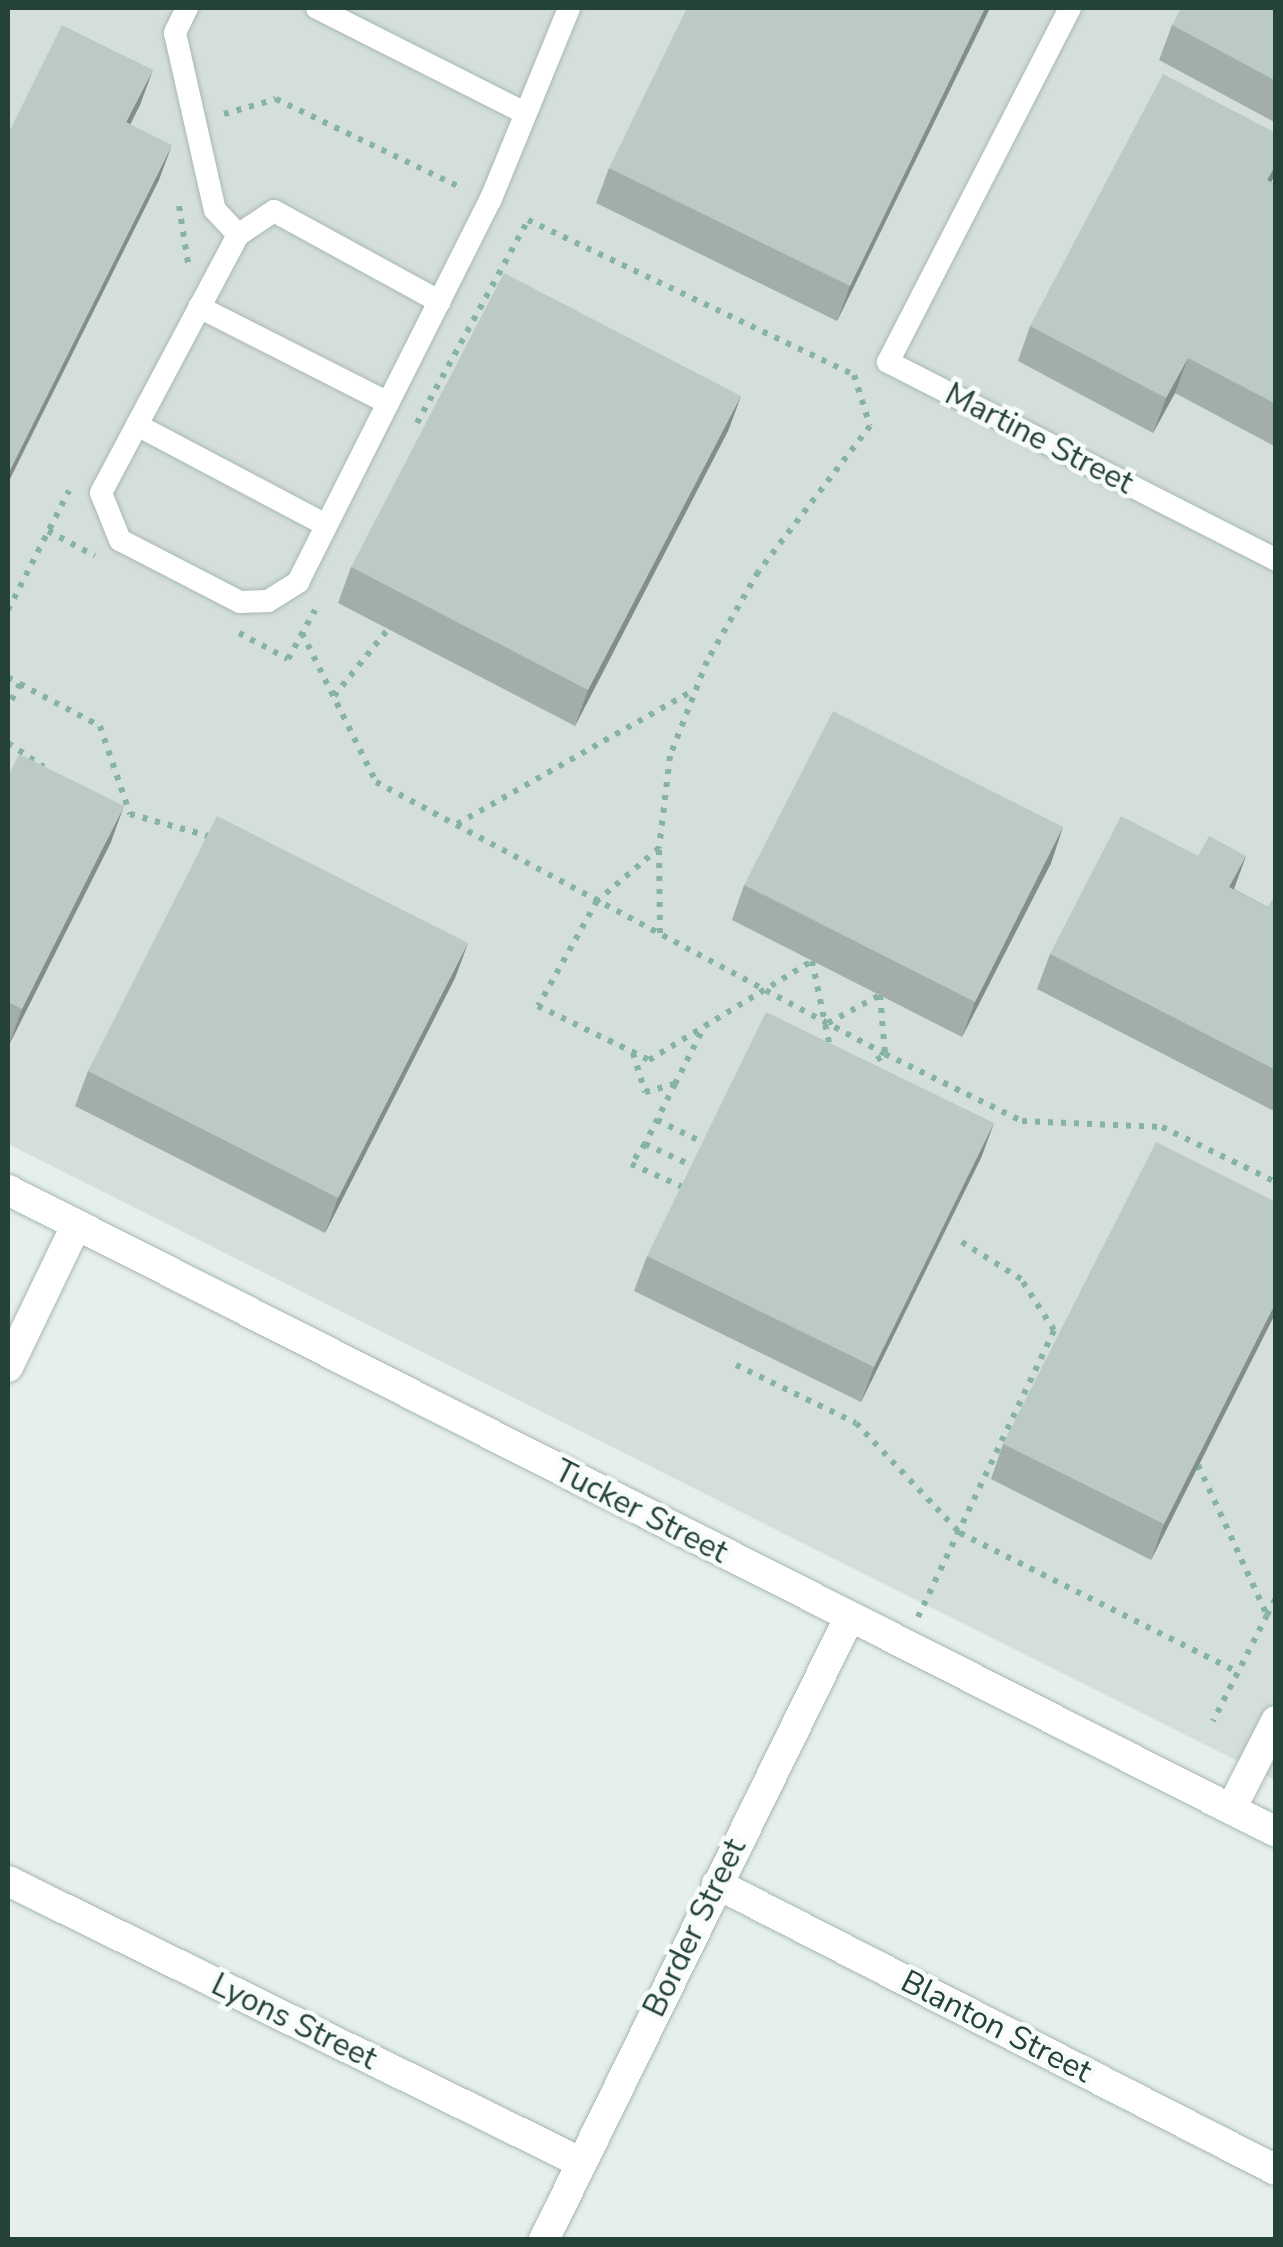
<!DOCTYPE html>
<html>
<head>
<meta charset="utf-8">
<style>
  body { margin:0 }
  #map { position:relative; width:1283px; height:2247px; overflow:hidden; background:#e6efeb; font-family:"Nunito Sans",sans-serif }
  div>[style] { position:absolute }
  [style*='--x'] { left:calc(var(--x)*1px); top:calc(var(--y)*1px); width:calc(var(--w)*1px); rotate:calc(var(--a)*1deg) }
  .built>* { inset:0; background:#d4dfda }
  .path>* { height:6px; margin-top:-3px; transform-origin:0; background:repeating-linear-gradient(90deg,#86b3a5 0 5px,transparent 0 13px) }
  .roads { filter:drop-shadow(0 0 2px #a8b8b2) drop-shadow(0 0 2px #a8b8b2) }
  .service>* { height:22px; margin:-11px; padding:0 11px; transform-origin:11px; border-radius:11px; background:#fff }
  .minor>* { height:30px; margin:-15px; padding:0 15px; transform-origin:15px; border-radius:15px; background:#fff }
  .tertiary>* { height:30px; margin:-15px; padding:0 15px; transform-origin:15px; border-radius:15px; background:#fff }
  .wall>* { inset:0; background:#a1aea9 }
  .shaded-wall>* { inset:0; background:#838d89 }
  .building>* { inset:0; background:#bbcac4 }
  span { translate:-50% -50%; white-space:nowrap; text-align:center; line-height:1.15; -webkit-text-stroke:9px #f7fbf9; paint-order:stroke }
  .street-label { font-size:32px; color:#24423a }
  .frame { position:absolute; inset:0; border:10px solid #24423a; pointer-events:none }
</style>
</head>
<body>
<div id="map">
  <div class="built">
    <i style="clip-path:polygon(8px 8px,1275px 8px,1275px 1780px,8px 1144px)"></i>
  </div>
  <div class="path">
    <i style="--x:224;--y:114;--w:54;--a:-16.1"></i>
    <i style="--x:276;--y:99;--w:208;--a:25.6"></i>
    <i style="--x:179;--y:206;--w:58;--a:81"></i>
    <i style="--x:417;--y:423;--w:231;--a:-61.3"></i>
    <i style="--x:528;--y:220;--w:361;--a:25.4"></i>
    <i style="--x:854;--y:375;--w:53;--a:72.6"></i>
    <i style="--x:870;--y:426;--w:184;--a:127.5"></i>
    <i style="--x:758;--y:572;--w:103;--a:119.8"></i>
    <i style="--x:707;--y:661;--w:102;--a:111.3"></i>
    <i style="--x:670;--y:756;--w:93;--a:96.8"></i>
    <i style="--x:659;--y:848;--w:82;--a:139.5"></i>
    <i style="--x:597;--y:901;--w:120;--a:119.3"></i>
    <i style="--x:538;--y:1006;--w:123;--a:25.9"></i>
    <i style="--x:649;--y:1060;--w:191;--a:-31.3"></i>
    <i style="--x:812;--y:961;--w:93;--a:78.2"></i>
    <i style="--x:48;--y:531;--w:53;--a:28"></i>
    <i style="--x:8;--y:610;--w:134;--a:-62.9"></i>
    <i style="--x:239;--y:633;--w:55;--a:28"></i>
    <i style="--x:288;--y:659;--w:56;--a:-61.1"></i>
    <i style="--x:302;--y:633;--w:166;--a:63.6"></i>
    <i style="--x:376;--y:782;--w:577;--a:28.12"></i>
    <i style="--x:8;--y:677;--w:14;--a:30"></i>
    <i style="--x:20;--y:684;--w:26;--a:118"></i>
    <i style="--x:20;--y:684;--w:90;--a:27.7"></i>
    <i style="--x:100;--y:726;--w:93;--a:71.2"></i>
    <i style="--x:130;--y:814;--w:85;--a:15.7"></i>
    <i style="--x:334;--y:696;--w:86;--a:-51.1"></i>
    <i style="--x:8;--y:743;--w:43;--a:33.7"></i>
    <i style="--x:457;--y:824;--w:272;--a:-29.5"></i>
    <i style="--x:659;--y:850;--w:84;--a:89.3"></i>
    <i style="--x:828;--y:1023;--w:59;--a:-28.3"></i>
    <i style="--x:880;--y:995;--w:58;--a:85.1"></i>
    <i style="--x:633;--y:1053;--w:41;--a:72.9"></i>
    <i style="--x:645;--y:1092;--w:31;--a:-15"></i>
    <i style="--x:675;--y:1084;--w:67;--a:116.6"></i>
    <i style="--x:645;--y:1144;--w:55;--a:24.7"></i>
    <i style="--x:866;--y:1067;--w:23;--a:-34"></i>
    <i style="--x:885;--y:1054;--w:153;--a:26.1"></i>
    <i style="--x:1022;--y:1121;--w:140;--a:2.5"></i>
    <i style="--x:1162;--y:1127;--w:127;--a:25.8"></i>
    <i style="--x:675;--y:1084;--w:64;--a:-63"></i>
    <i style="--x:657;--y:1120;--w:55;--a:26.1"></i>
    <i style="--x:645;--y:1144;--w:24;--a:125"></i>
    <i style="--x:631;--y:1164;--w:59;--a:24"></i>
    <i style="--x:736;--y:1365;--w:133;--a:25.8"></i>
    <i style="--x:856;--y:1423;--w:151;--a:46.6"></i>
    <i style="--x:960;--y:1533;--w:310;--a:26.6"></i>
    <i style="--x:1198;--y:1465;--w:165;--a:65.3"></i>
    <i style="--x:1267;--y:1615;--w:119;--a:117"></i>
    <i style="--x:1267;--y:1615;--w:19;--a:-62"></i>
    <i style="--x:918;--y:1617;--w:318;--a:-64.6"></i>
    <i style="--x:1054;--y:1330;--w:61;--a:-122.9"></i>
    <i style="--x:1021;--y:1279;--w:75;--a:-148"></i>
  </div>
  <div class="roads">
    <div class="service">
      <i style="--x:187;--y:8;--w:28;--a:116"></i>
      <i style="--x:175;--y:33;--w:181;--a:77.3"></i>
      <i style="--x:215;--y:210;--w:34;--a:47"></i>
      <i style="--x:238;--y:235;--w:292;--a:118"></i>
      <i style="--x:101;--y:493;--w:51;--a:68"></i>
      <i style="--x:120;--y:540;--w:135;--a:27.3"></i>
      <i style="--x:240;--y:602;--w:28;--a:-2"></i>
      <i style="--x:268;--y:601;--w:36;--a:-32"></i>
      <i style="--x:298;--y:582;--w:427;--a:-63.3"></i>
      <i style="--x:490;--y:201;--w:209;--a:-67.7"></i>
      <i style="--x:317;--y:8;--w:229;--a:26.8"></i>
      <i style="--x:1070;--y:8;--w:398;--a:117.2"></i>
      <i style="--x:888;--y:362;--w:436;--a:27"></i>
      <i style="--x:238;--y:235;--w:43;--a:-33.7"></i>
      <i style="--x:274;--y:211;--w:189;--a:28.7"></i>
      <i style="--x:199;--y:307;--w:212;--a:26.9"></i>
      <i style="--x:137;--y:425;--w:214;--a:27.9"></i>
    </div>
    <div class="minor">
      <i style="--x:8;--y:1367;--w:157;--a:-64.3"></i>
      <i style="--x:1231;--y:1809;--w:99;--a:-62.9"></i>
      <i style="--x:8;--y:1881;--w:637;--a:26.16"></i>
      <i style="--x:717;--y:1884;--w:628;--a:27.1"></i>
      <i style="--x:544;--y:2240;--w:693;--a:-63.88"></i>
    </div>
    <div class="tertiary">
      <i style="--x:8;--y:1190;--w:1421;--a:26.85"></i>
    </div>
  </div>
  <div class="wall">
    <i style="clip-path:polygon(990px 8px,837px 321px,596px 203px,609px 168px)"></i>
    <i style="clip-path:polygon(1276px 8px,1276px 123px,1159px 60px,1172px 25px)"></i>
    <i style="clip-path:polygon(1271px 182px,1276px 184px,1276px 447px,1175px 393px,1153px 433px,1018px 361px,1030px 326px)"></i>
    <i style="clip-path:polygon(741px 396px,728px 431px,575px 726px,338px 603px,351px 567px)"></i>
    <i style="clip-path:polygon(8px 777px,111px 842px,9px 1045px,8px 1044px)"></i>
    <i style="clip-path:polygon(1063px 827px,1051px 863px,962px 1037px,732px 920px,744px 885px)"></i>
    <i style="clip-path:polygon(1246px 856px,1234px 889px,1268px 907px,1276px 894px,1276px 1112px,1037px 989px,1050px 954px)"></i>
    <i style="clip-path:polygon(468px 943px,455px 978px,325px 1233px,75px 1106px,88px 1071px)"></i>
    <i style="clip-path:polygon(994px 1123px,981px 1158px,861px 1402px,634px 1291px,647px 1256px)"></i>
    <i style="clip-path:polygon(1276px 1312px,1151px 1560px,991px 1479px,1003px 1444px)"></i>
  </div>
  <div class="shaded-wall">
    <i style="clip-path:polygon(985px 8px,990px 8px,837px 321px,850px 286px)"></i>
    <i style="clip-path:polygon(153px 70px,140px 105px,114px 157px,126px 122px)"></i>
    <i style="clip-path:polygon(172px 145px,159px 180px,8px 483px,8px 474px)"></i>
    <i style="clip-path:polygon(1276px 164px,1275px 175px,1254px 215px,1267px 180px)"></i>
    <i style="clip-path:polygon(1188px 358px,1175px 393px,1153px 433px,1166px 398px)"></i>
    <i style="clip-path:polygon(741px 396px,728px 431px,575px 726px,588px 690px)"></i>
    <i style="clip-path:polygon(124px 806px,111px 842px,9px 1045px,22px 1009px)"></i>
    <i style="clip-path:polygon(1063px 827px,1051px 863px,962px 1037px,975px 1002px)"></i>
    <i style="clip-path:polygon(1246px 856px,1233px 891px,1229px 887px)"></i>
    <i style="clip-path:polygon(468px 943px,455px 978px,325px 1233px,338px 1198px)"></i>
    <i style="clip-path:polygon(994px 1123px,981px 1158px,861px 1402px,874px 1367px)"></i>
    <i style="clip-path:polygon(1276px 1302px,1276px 1312px,1151px 1560px,1164px 1524px)"></i>
  </div>
  <div class="building">
    <i style="clip-path:polygon(687px 8px,985px 8px,850px 286px,609px 168px)"></i>
    <i style="clip-path:polygon(1181px 8px,1276px 8px,1276px 81px,1172px 25px)"></i>
    <i style="clip-path:polygon(62px 25px,153px 70px,126px 122px,172px 145px,8px 474px,8px 134px)"></i>
    <i style="clip-path:polygon(1163px 74px,1276px 133px,1276px 164px,1267px 180px,1276px 184px,1276px 404px,1188px 358px,1166px 398px,1030px 326px)"></i>
    <i style="clip-path:polygon(504px 273px,741px 396px,588px 690px,351px 567px)"></i>
    <i style="clip-path:polygon(833px 711px,1063px 827px,975px 1002px,744px 885px)"></i>
    <i style="clip-path:polygon(19px 754px,124px 806px,22px 1009px,8px 1002px,8px 777px)"></i>
    <i style="clip-path:polygon(217px 816px,468px 943px,338px 1198px,88px 1071px)"></i>
    <i style="clip-path:polygon(1121px 816px,1198px 856px,1209px 836px,1246px 856px,1229px 887px,1268px 907px,1276px 894px,1276px 1070px,1050px 954px)"></i>
    <i style="clip-path:polygon(766px 1012px,994px 1123px,874px 1367px,647px 1256px)"></i>
    <i style="clip-path:polygon(1156px 1142px,1276px 1202px,1276px 1302px,1164px 1524px,1003px 1444px)"></i>
  </div>
  <div class="street-label">
    <span style="left:1039px;top:439px;rotate:27deg">Martine Street</span>
    <span style="left:641px;top:1512px;rotate:27deg">Tucker Street</span>
    <span style="left:695px;top:1928px;rotate:-64deg">Border Street</span>
    <span style="left:294px;top:2022px;rotate:26deg">Lyons Street</span>
    <span style="left:996px;top:2027px;rotate:27deg">Blanton Street</span>
  </div>
  <div class="frame"></div>
</div>
</body>
</html>
